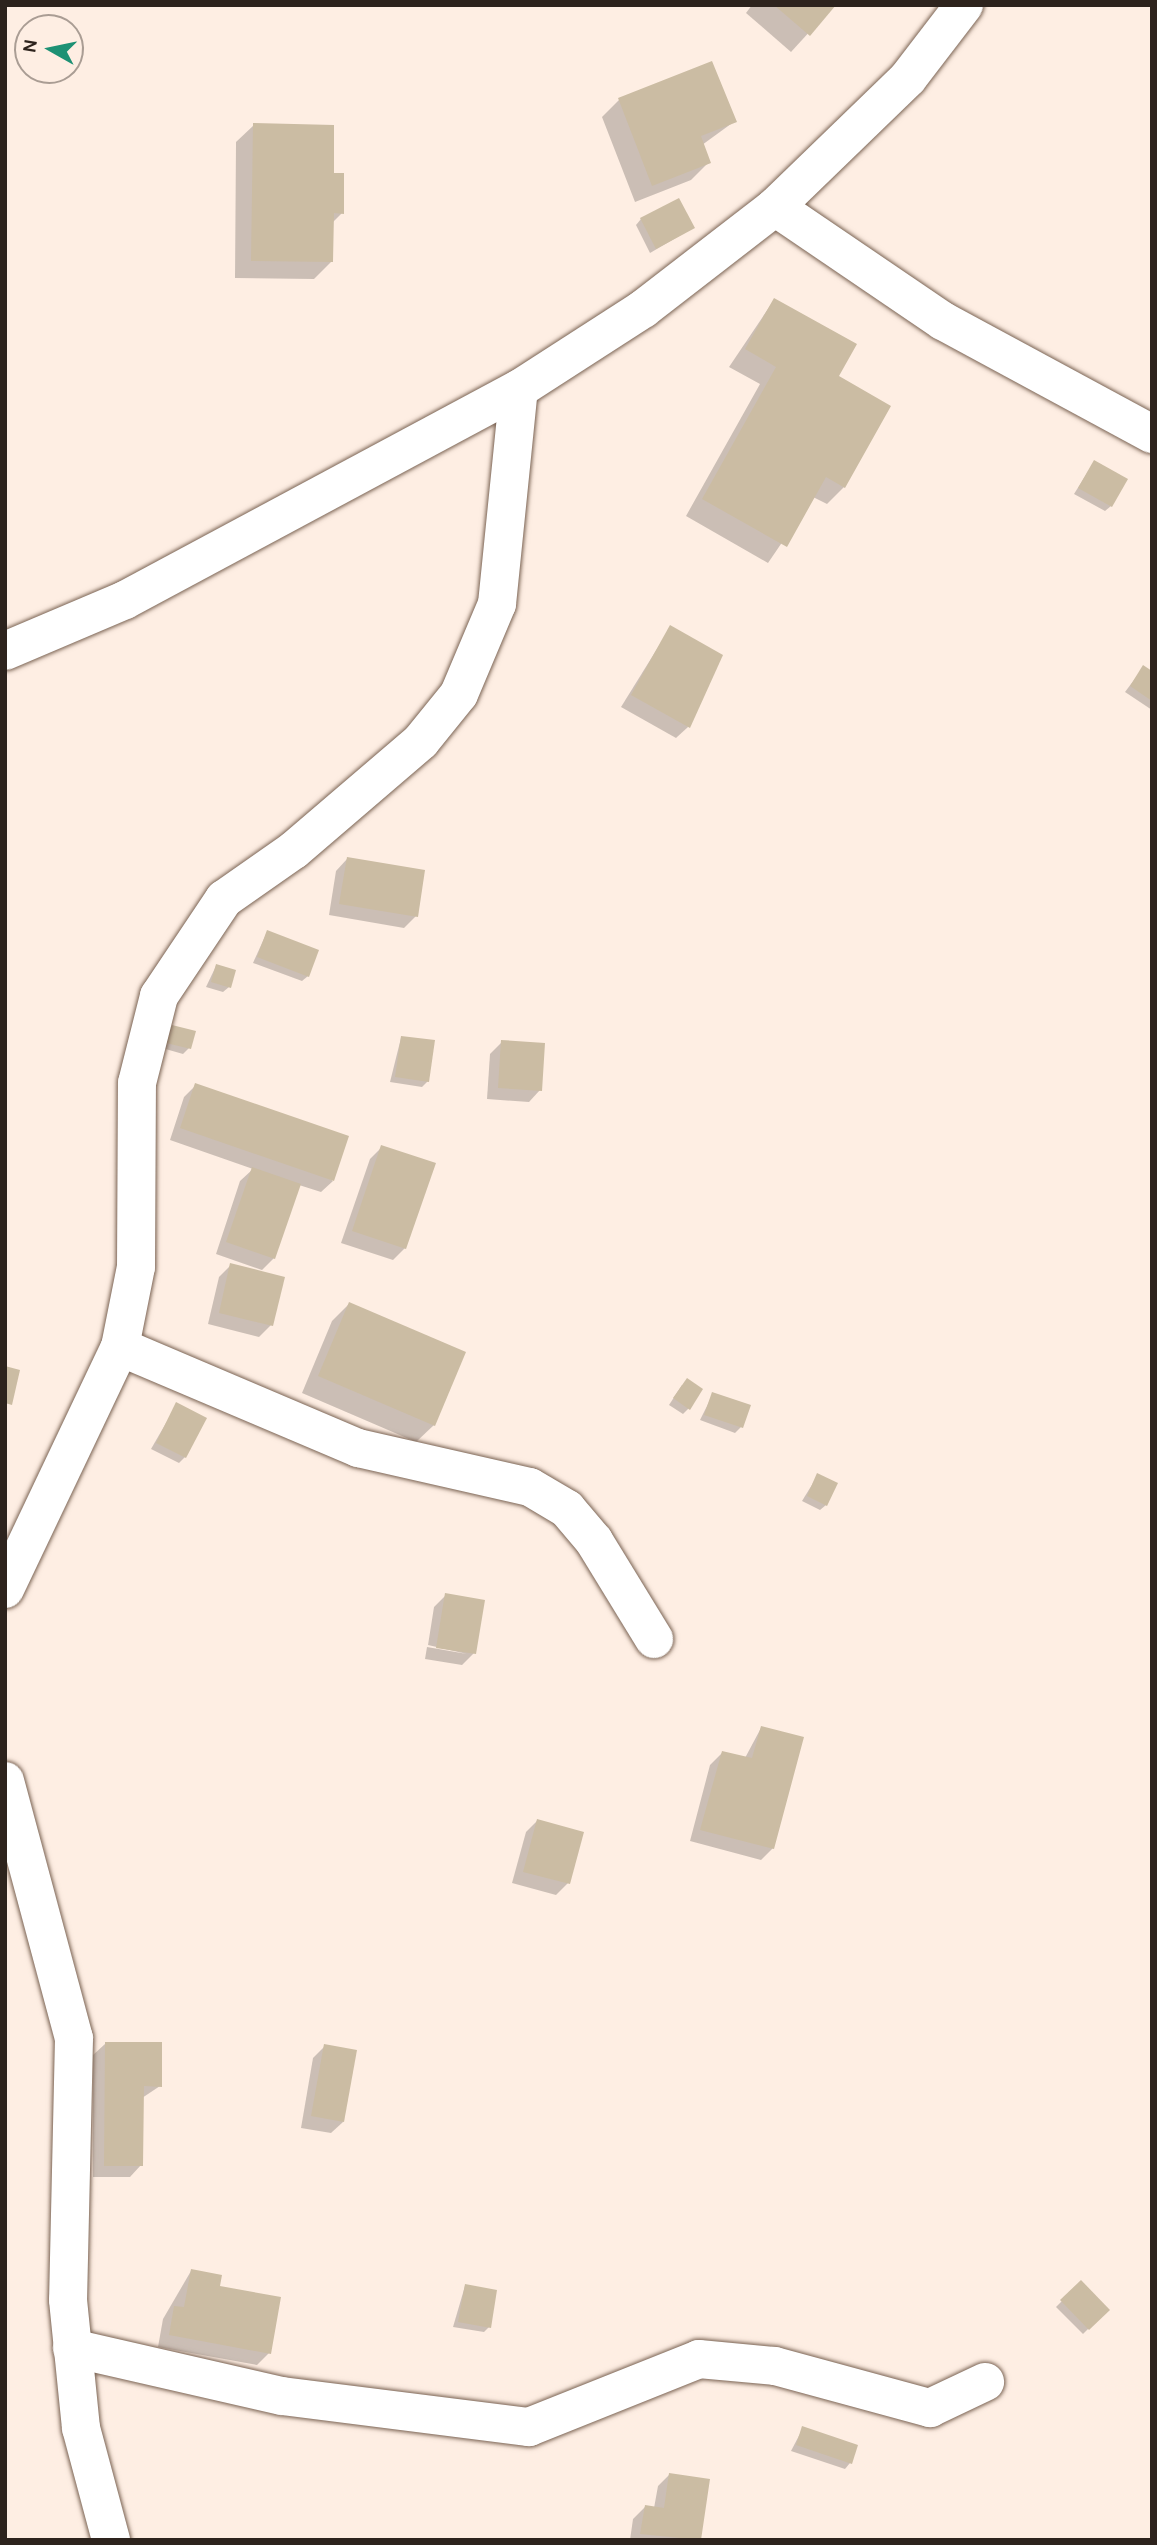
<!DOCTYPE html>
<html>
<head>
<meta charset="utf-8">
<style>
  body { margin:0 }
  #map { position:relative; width:1157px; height:2545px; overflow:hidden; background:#feeee3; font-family:Karla,sans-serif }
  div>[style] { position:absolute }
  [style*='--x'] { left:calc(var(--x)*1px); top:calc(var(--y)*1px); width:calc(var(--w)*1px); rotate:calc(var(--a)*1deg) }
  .shadow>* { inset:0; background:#0003 }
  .building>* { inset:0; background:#cbbca3 }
  .roads { filter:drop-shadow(0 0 2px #7a6353) drop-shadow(0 0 2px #7a6353) }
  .minor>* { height:38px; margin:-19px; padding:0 19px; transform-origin:19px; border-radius:19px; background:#fff }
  span { translate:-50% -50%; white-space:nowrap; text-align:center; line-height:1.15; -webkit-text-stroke:5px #feeee3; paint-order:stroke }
  .frame { position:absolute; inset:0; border:7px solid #2d231d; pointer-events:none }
  .north { position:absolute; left:14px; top:14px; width:70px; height:70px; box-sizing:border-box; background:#feeee3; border:2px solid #aa9d94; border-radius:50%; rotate:279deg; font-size:19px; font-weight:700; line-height:28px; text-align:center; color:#2d231d }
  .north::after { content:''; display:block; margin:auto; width:24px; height:32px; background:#1d9174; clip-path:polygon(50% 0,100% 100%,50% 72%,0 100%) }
</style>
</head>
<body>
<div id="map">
  <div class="shadow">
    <i style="clip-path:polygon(752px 5px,834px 5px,791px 52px,746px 13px)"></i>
    <i style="clip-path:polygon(619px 100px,735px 121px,702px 145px,709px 162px,691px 180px,635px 202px,602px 117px)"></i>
    <i style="clip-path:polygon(254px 125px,332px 175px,342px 213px,332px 223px,331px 262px,314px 279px,235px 278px,236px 142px)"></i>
    <i style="clip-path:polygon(641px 219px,693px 228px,650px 253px,636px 225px)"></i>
    <i style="clip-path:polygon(774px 300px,836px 377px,844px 487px,827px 504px,813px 497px,768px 563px,686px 516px,760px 384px,729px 367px)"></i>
    <i style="clip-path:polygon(1094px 462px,1111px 506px,1105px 511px,1074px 494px)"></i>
    <i style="clip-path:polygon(670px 628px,688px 727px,676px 738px,621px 707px)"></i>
    <i style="clip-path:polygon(1143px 668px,1152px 673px,1152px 710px,1125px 692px)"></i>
    <i style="clip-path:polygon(347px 859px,416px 916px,404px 928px,329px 915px,336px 871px)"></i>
    <i style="clip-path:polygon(267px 932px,308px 976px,302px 981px,253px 963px)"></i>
    <i style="clip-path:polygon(216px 966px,229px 987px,223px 992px,206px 987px)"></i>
    <i style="clip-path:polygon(172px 1026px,189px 1048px,183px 1054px,162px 1048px)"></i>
    <i style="clip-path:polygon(401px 1038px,428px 1081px,422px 1087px,390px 1082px)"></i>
    <i style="clip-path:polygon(502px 1042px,540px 1090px,529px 1102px,487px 1099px,490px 1054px)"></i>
    <i style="clip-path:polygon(196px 1085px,333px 1181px,321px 1192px,299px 1185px,274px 1258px,262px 1270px,216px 1254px,240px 1181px,253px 1169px,170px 1140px,184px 1097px)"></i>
    <i style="clip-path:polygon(382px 1147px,405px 1248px,393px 1260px,341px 1243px,370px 1159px)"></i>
    <i style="clip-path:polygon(231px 1265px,271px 1325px,259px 1337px,208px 1324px,219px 1277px)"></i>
    <i style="clip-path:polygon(349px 1304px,434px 1425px,416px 1442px,302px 1393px,332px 1321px)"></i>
    <i style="clip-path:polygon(682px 1385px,689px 1408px,683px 1414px,669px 1405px)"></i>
    <i style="clip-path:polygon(713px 1394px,741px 1427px,735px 1433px,700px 1420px)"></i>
    <i style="clip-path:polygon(177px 1404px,185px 1457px,179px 1463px,151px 1449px)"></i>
    <i style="clip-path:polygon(818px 1475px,826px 1505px,820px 1510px,802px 1501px)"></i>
    <i style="clip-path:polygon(446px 1595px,474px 1653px,462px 1665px,425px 1659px,427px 1647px,467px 1654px,428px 1645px,434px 1607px)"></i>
    <i style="clip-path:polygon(761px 1728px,773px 1848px,761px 1860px,690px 1841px,710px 1765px,722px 1753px,745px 1758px)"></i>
    <i style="clip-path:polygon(537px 1821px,568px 1883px,556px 1895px,512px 1883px,526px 1832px)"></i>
    <i style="clip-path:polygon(105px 2044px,160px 2086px,142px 2098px,141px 2165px,130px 2177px,93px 2177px,93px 2055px)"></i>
    <i style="clip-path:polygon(325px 2046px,343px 2122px,331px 2133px,301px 2128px,313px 2058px)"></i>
    <i style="clip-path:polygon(191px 2271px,218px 2288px,269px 2353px,257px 2365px,158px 2347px,163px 2319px)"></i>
    <i style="clip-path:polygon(1081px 2282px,1107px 2310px,1083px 2334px,1056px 2307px)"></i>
    <i style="clip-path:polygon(465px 2286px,489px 2327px,484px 2332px,453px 2327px)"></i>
    <i style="clip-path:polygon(803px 2428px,856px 2446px,850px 2463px,845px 2469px,791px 2451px)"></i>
    <i style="clip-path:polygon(670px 2474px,699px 2540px,630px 2540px,633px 2519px,645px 2507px,654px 2508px,658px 2486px)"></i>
  </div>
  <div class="building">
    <i style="clip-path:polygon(774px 5px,836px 5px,810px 36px)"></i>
    <i style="clip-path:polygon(712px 61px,737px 122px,701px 136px,711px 163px,652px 186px,618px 98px)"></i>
    <i style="clip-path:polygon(253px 123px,334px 125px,334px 173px,344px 173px,344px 214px,334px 213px,333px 262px,251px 261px)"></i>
    <i style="clip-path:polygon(679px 198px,695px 228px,656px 249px,640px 218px)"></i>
    <i style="clip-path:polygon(774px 298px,857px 344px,839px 376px,891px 406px,845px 488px,826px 477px,787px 547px,702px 499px,776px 367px,745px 349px)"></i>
    <i style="clip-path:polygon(1094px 460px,1128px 479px,1112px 507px,1078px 488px)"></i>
    <i style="clip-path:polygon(670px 625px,723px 655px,690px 728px,631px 695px)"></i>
    <i style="clip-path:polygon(1143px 665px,1152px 671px,1152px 701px,1130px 686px)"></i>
    <i style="clip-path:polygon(347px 857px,425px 870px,418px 917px,339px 904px)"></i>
    <i style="clip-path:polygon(267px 930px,319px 950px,309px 977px,257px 957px)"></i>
    <i style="clip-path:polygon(216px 964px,236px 970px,231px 988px,211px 982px)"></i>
    <i style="clip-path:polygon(172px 1025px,196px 1031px,191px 1049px,166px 1043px)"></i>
    <i style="clip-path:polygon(401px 1036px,435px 1040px,429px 1082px,395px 1077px)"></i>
    <i style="clip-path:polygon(501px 1040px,545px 1043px,542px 1091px,498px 1088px)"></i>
    <i style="clip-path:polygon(195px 1083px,349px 1136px,334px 1181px,180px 1128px)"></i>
    <i style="clip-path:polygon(381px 1145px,436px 1163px,406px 1249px,352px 1231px)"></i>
    <i style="clip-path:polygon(252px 1167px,301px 1184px,275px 1259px,226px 1242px)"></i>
    <i style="clip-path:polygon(230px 1263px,285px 1277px,273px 1326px,219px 1313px)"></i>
    <i style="clip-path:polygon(349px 1302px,466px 1352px,435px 1426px,318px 1376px)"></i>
    <i style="clip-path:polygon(5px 1366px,20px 1370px,12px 1405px,5px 1403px)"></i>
    <i style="clip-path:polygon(687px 1378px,703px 1389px,690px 1410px,673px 1398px)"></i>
    <i style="clip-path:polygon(712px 1392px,751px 1405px,743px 1428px,704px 1415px)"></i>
    <i style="clip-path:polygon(176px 1402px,207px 1418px,186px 1458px,156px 1443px)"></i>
    <i style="clip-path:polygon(817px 1473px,838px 1483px,827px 1506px,807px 1496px)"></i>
    <i style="clip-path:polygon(445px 1593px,485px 1600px,476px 1654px,436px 1648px)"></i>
    <i style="clip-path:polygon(761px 1726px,804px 1737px,774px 1849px,700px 1830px,722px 1751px,752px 1758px)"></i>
    <i style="clip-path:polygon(537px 1819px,584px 1832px,570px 1884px,523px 1872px)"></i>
    <i style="clip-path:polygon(105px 2042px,162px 2042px,162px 2087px,144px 2086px,143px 2166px,104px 2166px)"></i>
    <i style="clip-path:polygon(324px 2044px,357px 2050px,344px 2122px,311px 2116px)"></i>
    <i style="clip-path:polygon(191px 2269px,222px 2275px,220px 2286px,281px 2297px,271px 2354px,169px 2335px,174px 2306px,184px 2307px)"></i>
    <i style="clip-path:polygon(1081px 2280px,1110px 2310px,1089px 2330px,1060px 2300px)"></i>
    <i style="clip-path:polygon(465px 2284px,497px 2290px,491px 2328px,458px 2322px)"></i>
    <i style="clip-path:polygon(802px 2426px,858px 2445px,852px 2464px,796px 2445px)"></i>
    <i style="clip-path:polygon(669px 2473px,710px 2479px,701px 2540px,640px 2534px,645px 2505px,664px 2508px)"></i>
  </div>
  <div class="roads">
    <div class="minor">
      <i style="--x:775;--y:207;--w:203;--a:34.2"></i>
      <i style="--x:943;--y:321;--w:238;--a:28.4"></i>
      <i style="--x:5;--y:651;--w:130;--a:-23"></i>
      <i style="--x:125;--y:600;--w:447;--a:-28.2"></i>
      <i style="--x:519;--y:389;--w:148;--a:-32.8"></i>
      <i style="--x:643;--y:309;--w:167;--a:-37.7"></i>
      <i style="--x:775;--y:207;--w:185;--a:-44.1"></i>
      <i style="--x:908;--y:78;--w:92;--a:-52.5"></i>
      <i style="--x:120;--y:1347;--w:259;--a:23"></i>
      <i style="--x:358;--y:1448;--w:176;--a:12.8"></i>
      <i style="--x:530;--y:1487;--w:43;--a:30.7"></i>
      <i style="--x:567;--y:1509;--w:42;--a:49.8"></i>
      <i style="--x:594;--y:1541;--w:115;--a:58.5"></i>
      <i style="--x:5;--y:1589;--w:268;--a:-64.6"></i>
      <i style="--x:120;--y:1347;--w:82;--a:-78.7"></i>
      <i style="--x:136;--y:1267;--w:184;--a:-89.7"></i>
      <i style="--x:137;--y:1083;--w:90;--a:-75.8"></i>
      <i style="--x:159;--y:996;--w:117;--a:-56.2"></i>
      <i style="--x:224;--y:899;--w:85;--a:-35"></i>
      <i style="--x:294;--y:850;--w:167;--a:-40.6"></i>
      <i style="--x:421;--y:741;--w:60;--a:-51"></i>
      <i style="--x:459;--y:694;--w:98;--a:-67.1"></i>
      <i style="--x:497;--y:604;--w:216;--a:-84.2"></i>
      <i style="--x:5;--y:1781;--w:266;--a:75"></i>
      <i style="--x:74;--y:2038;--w:262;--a:91.3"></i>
      <i style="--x:68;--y:2300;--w:129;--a:84.2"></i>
      <i style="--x:81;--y:2428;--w:116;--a:75"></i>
      <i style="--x:72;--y:2348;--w:215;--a:12.9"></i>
      <i style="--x:282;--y:2396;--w:249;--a:7.2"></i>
      <i style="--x:529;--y:2427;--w:183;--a:-21.8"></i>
      <i style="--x:699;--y:2359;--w:76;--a:5.3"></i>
      <i style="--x:775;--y:2366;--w:161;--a:15.2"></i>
      <i style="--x:930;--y:2408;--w:61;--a:-25.3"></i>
    </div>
  </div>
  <div class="frame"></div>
  <div class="north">N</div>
</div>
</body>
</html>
